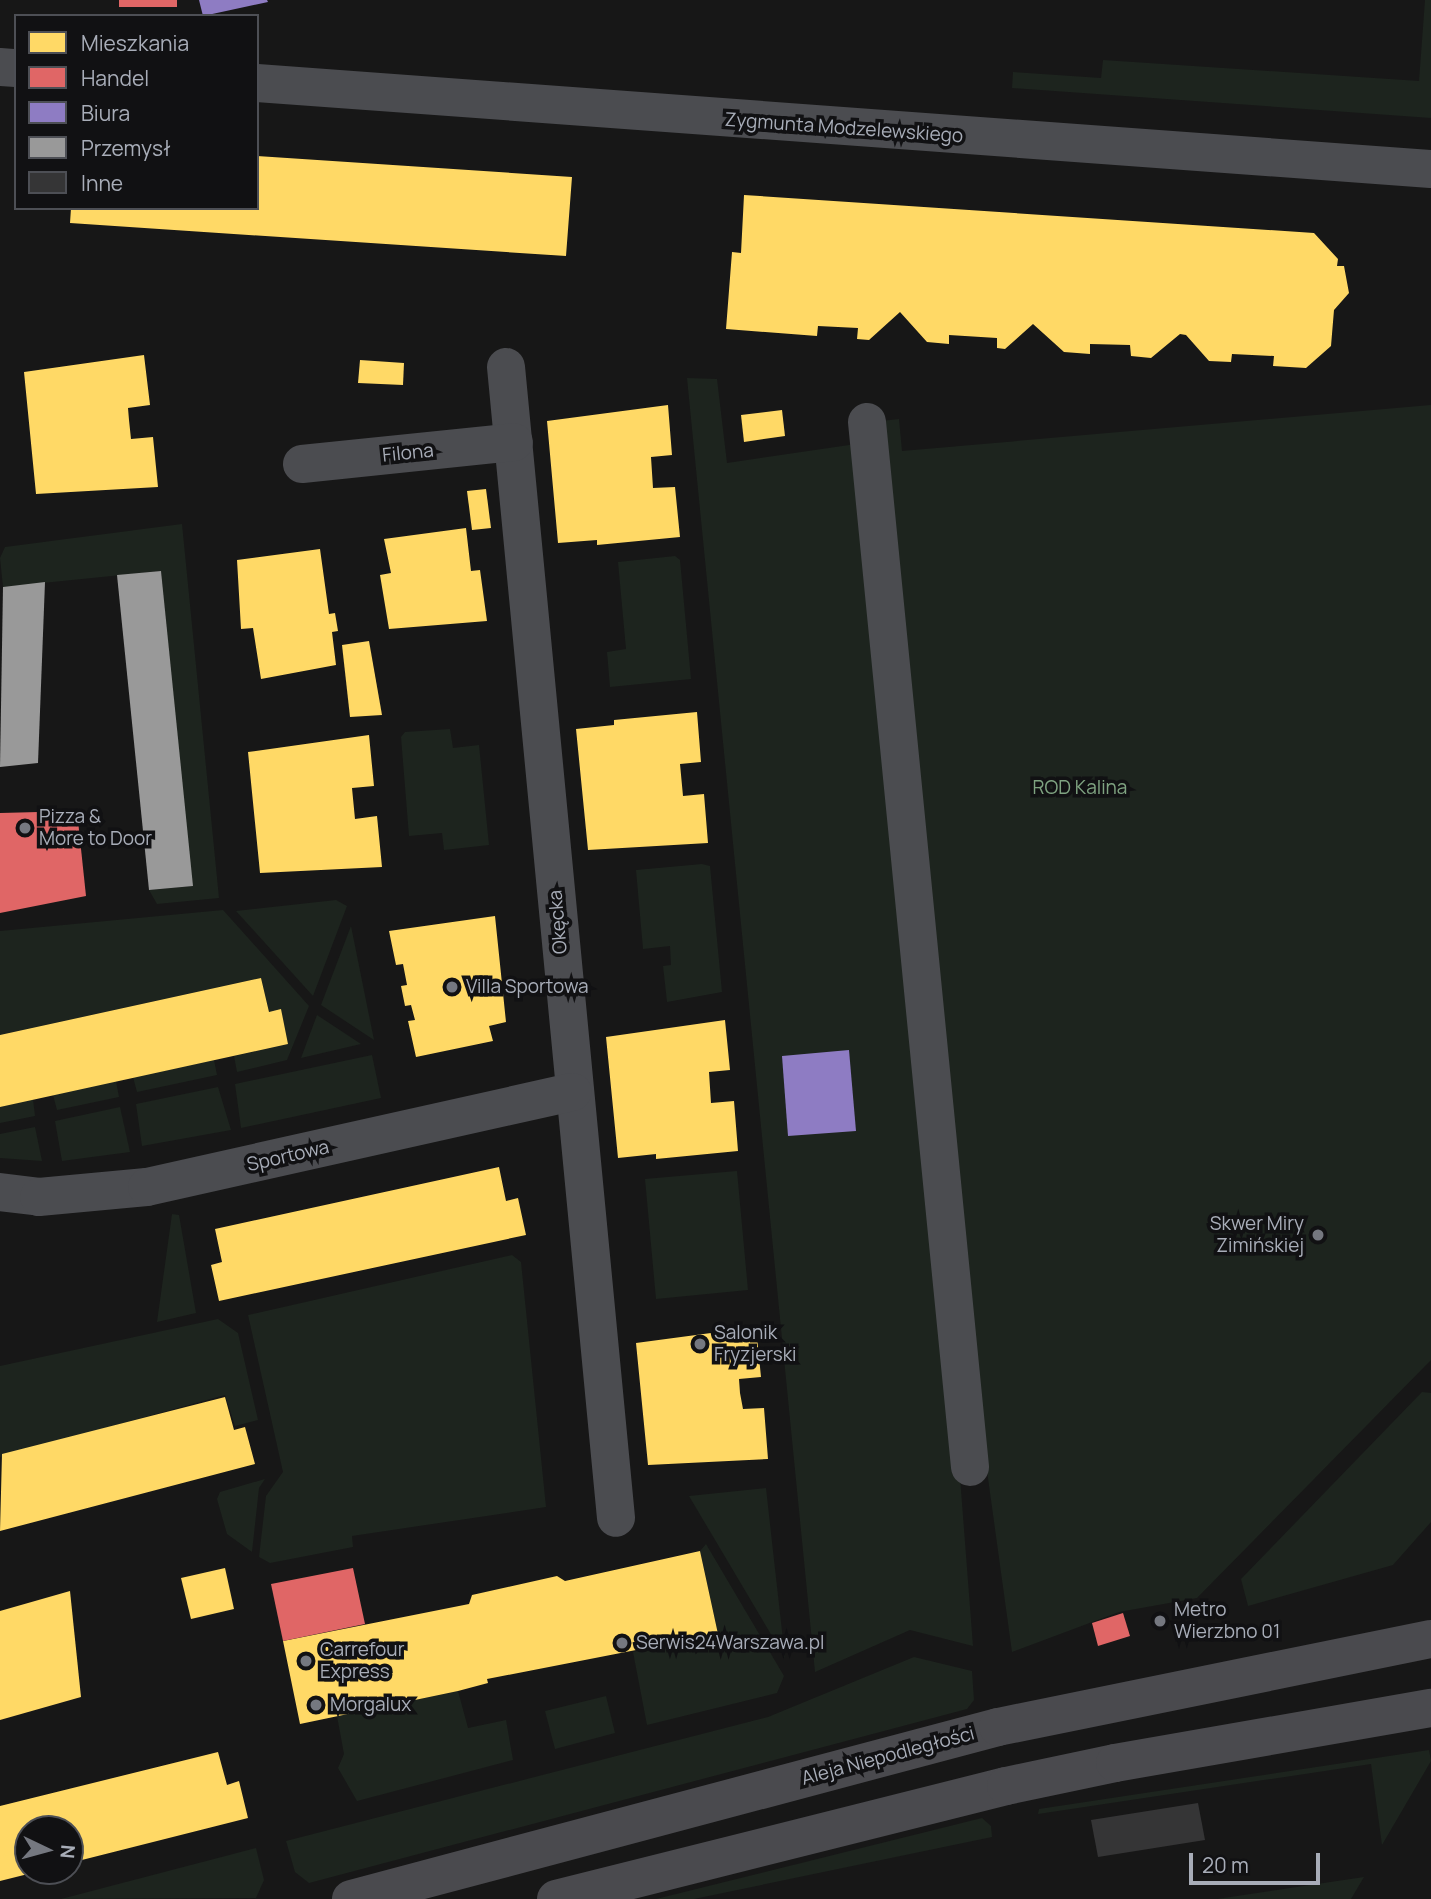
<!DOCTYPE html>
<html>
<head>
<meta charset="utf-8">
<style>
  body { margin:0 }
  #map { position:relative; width:1431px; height:1899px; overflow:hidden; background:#171717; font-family:Manrope,sans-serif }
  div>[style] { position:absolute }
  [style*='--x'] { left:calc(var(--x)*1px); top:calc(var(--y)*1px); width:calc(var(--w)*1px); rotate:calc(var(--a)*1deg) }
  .green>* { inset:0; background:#1d241e }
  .homes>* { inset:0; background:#ffd966 }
  .shops>* { inset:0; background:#e06666 }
  .offices>* { inset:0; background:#8e7cc3 }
  .industry>* { inset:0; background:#999 }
  .building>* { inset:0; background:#353536 }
  .pedestrian>* { height:38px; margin:-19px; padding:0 19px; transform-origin:19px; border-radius:19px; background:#4b4c50 }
  .minor>* { height:38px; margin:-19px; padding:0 19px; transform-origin:19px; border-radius:19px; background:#4b4c50 }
  .secondary>* { height:38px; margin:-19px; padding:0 19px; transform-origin:19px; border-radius:19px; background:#4a4a4e }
  .dots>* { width:19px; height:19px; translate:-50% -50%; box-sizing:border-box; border:4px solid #111113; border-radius:50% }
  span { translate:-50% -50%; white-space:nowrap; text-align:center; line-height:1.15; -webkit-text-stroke:7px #111113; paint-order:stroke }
  .street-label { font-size:19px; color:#a8adb8 }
  .park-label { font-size:19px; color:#7fa381 }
  .poi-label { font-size:19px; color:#a8adb8 }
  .left { translate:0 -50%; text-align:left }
  .right { translate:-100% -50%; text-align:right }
  .legend { position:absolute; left:14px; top:14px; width:245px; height:196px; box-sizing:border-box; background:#111113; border:2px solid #4d4f55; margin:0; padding:9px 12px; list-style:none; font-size:21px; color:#a8adb8 }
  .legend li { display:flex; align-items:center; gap:14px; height:35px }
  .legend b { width:35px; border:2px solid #4d4f55 }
  .north { position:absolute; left:14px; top:1815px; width:70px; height:70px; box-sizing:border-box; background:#111113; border:2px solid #4d4f55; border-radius:50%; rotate:95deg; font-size:19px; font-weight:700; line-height:28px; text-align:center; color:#a8adb8 }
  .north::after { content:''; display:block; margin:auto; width:24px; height:32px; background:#757880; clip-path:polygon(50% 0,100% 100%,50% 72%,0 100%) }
  .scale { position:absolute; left:1189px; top:1853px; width:131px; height:32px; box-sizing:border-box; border:4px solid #a8adb8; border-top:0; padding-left:9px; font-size:21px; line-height:24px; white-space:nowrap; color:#a8adb8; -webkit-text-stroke:5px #111113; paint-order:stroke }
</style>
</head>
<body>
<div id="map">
  <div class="green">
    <i style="clip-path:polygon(1425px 0,1431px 0,1431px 118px,1012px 88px,1013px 72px,1101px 78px,1103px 60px,1419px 81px)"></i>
    <i style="clip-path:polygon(687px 378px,717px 379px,727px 463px,856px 444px,855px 424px,899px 419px,902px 451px,1431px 405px,1431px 1360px,1197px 1598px,1119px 1612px,1012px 1652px,987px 1471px,960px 1477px,973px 1646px,910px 1630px,815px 1672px)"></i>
    <i style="clip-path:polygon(182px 524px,219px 898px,157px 904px,149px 890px,192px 886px,161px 571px,3px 587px,0 558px,5px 547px)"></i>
    <i style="clip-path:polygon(675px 556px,680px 560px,691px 679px,610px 687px,607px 652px,626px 649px,618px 562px)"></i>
    <i style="clip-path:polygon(450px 729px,453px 748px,479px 745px,489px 845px,444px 850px,442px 833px,409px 836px,401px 737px,405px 732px)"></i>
    <i style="clip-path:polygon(702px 864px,710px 866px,722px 992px,667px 1002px,663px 966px,671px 965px,670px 946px,643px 949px,636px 870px)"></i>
    <i style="clip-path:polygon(336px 900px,347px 906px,313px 996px,236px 911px)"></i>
    <i style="clip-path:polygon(223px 910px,309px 1006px,287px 1060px,237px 1072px,234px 1056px,288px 1044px,281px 1010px,269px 1012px,261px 978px,0 1035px,0 931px)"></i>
    <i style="clip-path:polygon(351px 926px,374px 1040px,321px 1005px)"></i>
    <i style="clip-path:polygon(317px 1015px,361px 1044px,301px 1058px)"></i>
    <i style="clip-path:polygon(372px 1055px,381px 1098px,241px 1128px,235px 1084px)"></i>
    <i style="clip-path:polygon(214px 1060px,217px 1075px,137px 1092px,133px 1077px)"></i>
    <i style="clip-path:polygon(116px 1081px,119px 1097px,57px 1110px,53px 1095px)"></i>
    <i style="clip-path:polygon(218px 1087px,231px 1130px,142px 1146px,136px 1104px)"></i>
    <i style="clip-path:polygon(33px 1099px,35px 1116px,0 1123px,0 1107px)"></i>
    <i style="clip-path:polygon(120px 1107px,130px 1152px,62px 1161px,55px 1121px)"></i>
    <i style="clip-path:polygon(35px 1127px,42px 1161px,0 1158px,0 1134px)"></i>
    <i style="clip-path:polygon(737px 1171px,748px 1290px,656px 1299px,645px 1179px)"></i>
    <i style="clip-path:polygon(172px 1214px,179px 1215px,196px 1313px,157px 1322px)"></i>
    <i style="clip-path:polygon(512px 1255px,521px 1262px,546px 1507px,352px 1536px,353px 1547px,270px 1563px,259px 1557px,266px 1496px,283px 1472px,248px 1315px)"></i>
    <i style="clip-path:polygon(218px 1319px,238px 1333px,258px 1420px,235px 1426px,225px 1395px,0 1457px,0 1366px)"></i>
    <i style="clip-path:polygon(1422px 1392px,1431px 1393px,1431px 1522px,1393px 1565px,1248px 1606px,1241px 1579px)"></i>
    <i style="clip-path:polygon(265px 1479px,259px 1488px,252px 1552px,227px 1534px,217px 1499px,220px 1492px)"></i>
    <i style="clip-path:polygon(766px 1488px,785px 1658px,689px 1496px)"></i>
    <i style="clip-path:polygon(706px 1544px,784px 1676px,777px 1693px,647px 1725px,633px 1652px,718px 1634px,700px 1551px)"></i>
    <i style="clip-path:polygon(914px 1657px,972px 1671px,974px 1700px,967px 1709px,309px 1883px,295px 1872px,286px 1841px,768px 1717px)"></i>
    <i style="clip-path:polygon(458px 1691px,468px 1728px,506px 1720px,513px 1760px,357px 1801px,338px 1768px,344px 1754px,337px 1716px)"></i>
    <i style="clip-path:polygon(606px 1696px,615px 1733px,555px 1749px,545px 1711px)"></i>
    <i style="clip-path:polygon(1429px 1750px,1431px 1761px,1382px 1845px,1371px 1764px,1038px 1814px,1039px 1809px)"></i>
    <i style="clip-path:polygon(982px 1818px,991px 1826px,992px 1837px,694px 1899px,656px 1899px)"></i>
    <i style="clip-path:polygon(256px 1848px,264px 1880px,256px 1898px,61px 1899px)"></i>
    <i style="clip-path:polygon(1364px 1877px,1351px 1899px,1217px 1899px)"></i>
  </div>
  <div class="homes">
    <i style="clip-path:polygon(257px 156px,572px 177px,566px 256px,70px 223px,71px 208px,257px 208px)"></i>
    <i style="clip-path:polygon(744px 195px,1314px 233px,1338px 259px,1337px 266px,1344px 266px,1349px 293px,1334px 310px,1331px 346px,1306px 368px,1273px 366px,1274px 356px,1232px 354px,1231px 362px,1209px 361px,1186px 335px,1180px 334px,1151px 358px,1131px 356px,1130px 345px,1090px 344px,1090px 354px,1064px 352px,1033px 324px,1005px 349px,997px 348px,997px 338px,949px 335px,949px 344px,927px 342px,900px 312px,869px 340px,857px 339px,858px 328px,818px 326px,817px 336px,726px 329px,732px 252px,741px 253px)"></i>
    <i style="clip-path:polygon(144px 355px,150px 405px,128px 408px,129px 420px,131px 439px,153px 437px,158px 487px,36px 494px,24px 372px)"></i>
    <i style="clip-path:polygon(360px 360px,404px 363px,403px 385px,358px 383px)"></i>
    <i style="clip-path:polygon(668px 405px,672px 455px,651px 457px,653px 488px,675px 487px,680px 537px,597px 545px,597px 540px,558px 543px,547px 421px)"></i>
    <i style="clip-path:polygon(782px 410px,785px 436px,744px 442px,741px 415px)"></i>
    <i style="clip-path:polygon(486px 489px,491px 528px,472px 530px,467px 491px)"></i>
    <i style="clip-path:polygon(466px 528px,471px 571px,480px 570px,487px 621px,389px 629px,380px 575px,391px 573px,384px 539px)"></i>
    <i style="clip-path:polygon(320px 549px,329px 614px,335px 613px,338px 631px,332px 632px,336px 665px,261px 679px,253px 628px,241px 629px,237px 560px)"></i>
    <i style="clip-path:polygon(369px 641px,382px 715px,350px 717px,342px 645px)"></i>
    <i style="clip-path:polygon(697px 712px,701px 762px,680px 764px,683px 796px,704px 794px,708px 843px,588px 850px,576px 729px,614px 725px,614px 720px)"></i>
    <i style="clip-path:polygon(369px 735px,374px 786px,352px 788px,355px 819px,377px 816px,382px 867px,260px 873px,248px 752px)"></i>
    <i style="clip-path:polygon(495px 916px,506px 1022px,489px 1026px,493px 1041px,416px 1057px,408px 1021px,415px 1020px,411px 1005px,405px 1006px,401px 986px,407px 985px,403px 964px,396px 965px,389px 931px)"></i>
    <i style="clip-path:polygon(261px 978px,269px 1012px,281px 1009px,288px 1044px,0 1107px,0 1035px)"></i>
    <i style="clip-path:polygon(725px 1020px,730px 1070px,709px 1072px,711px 1103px,734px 1101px,738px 1151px,656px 1159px,656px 1154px,618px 1158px,606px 1037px)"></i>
    <i style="clip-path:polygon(499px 1167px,506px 1201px,518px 1198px,526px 1235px,219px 1301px,211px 1265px,222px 1262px,215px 1229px)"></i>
    <i style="clip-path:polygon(756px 1327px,761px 1377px,739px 1379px,740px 1393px,743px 1409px,764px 1408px,768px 1459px,648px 1465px,636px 1343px)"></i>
    <i style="clip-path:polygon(225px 1397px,234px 1430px,245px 1427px,255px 1464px,0 1531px,2px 1454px)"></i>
    <i style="clip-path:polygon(700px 1551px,718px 1634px,487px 1679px,488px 1683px,458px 1691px,300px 1724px,283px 1641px,469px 1604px,472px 1595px,557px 1576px,565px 1581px)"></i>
    <i style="clip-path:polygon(225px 1568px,234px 1609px,191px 1619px,181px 1578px)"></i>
    <i style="clip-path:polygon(70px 1591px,81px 1697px,0 1720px,0 1611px)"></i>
    <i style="clip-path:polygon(218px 1752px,227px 1785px,239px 1781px,248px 1818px,70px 1863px,70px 1829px,28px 1829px,28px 1871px,36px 1872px,0 1881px,0 1806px)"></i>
  </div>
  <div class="shops">
    <i style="clip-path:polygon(119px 0,177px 0,177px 7px,119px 7px)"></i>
    <i style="clip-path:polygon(77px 811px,86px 896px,0 913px,0 813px)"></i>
    <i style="clip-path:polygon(353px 1568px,365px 1624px,283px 1641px,271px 1584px)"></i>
    <i style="clip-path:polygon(1123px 1613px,1130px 1636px,1098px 1646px,1092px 1623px)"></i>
  </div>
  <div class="offices">
    <i style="clip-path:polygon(199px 0,267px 0,268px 2px,203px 16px)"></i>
    <i style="clip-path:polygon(849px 1050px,856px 1131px,788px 1136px,782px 1056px)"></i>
  </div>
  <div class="industry">
    <i style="clip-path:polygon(161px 571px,193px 886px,149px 890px,117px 575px)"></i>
    <i style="clip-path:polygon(45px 582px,38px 763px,0 767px,3px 587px)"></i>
  </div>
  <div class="building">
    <i style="clip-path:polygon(1198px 1803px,1205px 1840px,1098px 1857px,1091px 1820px)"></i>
  </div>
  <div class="pedestrian">
    <i style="--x:867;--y:422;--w:1050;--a:84.37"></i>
  </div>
  <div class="minor">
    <i style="--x:0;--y:67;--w:16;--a:4"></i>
    <i style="--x:257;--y:83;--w:1177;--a:4.19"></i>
    <i style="--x:506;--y:367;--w:1156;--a:84.54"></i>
    <i style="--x:302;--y:464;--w:213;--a:-5.9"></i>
    <i style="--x:0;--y:1192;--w:39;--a:7"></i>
    <i style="--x:39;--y:1197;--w:108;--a:-5.3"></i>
    <i style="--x:147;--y:1187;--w:436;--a:-12.6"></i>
  </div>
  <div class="secondary">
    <i style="--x:351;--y:1899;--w:669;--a:-14.89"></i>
    <i style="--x:998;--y:1727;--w:442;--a:-11.5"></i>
    <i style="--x:556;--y:1899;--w:464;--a:-14.1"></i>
    <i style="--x:1006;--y:1786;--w:111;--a:-11.9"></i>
    <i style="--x:1115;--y:1763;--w:321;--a:-9.9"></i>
  </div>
  <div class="dots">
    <i style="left:25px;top:828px;background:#757880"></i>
    <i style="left:452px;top:987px;background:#757880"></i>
    <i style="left:1318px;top:1235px;background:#757880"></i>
    <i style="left:700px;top:1344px;background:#757880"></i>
    <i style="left:1160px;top:1621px;background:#757880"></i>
    <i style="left:622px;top:1643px;background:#757880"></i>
    <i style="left:306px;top:1661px;background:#757880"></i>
    <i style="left:316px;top:1705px;background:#757880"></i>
  </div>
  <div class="street-label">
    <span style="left:844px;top:128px;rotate:4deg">Zygmunta Modzelewskiego</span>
    <span style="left:408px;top:453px;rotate:-6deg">Filona</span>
    <span style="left:558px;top:922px;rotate:-95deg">Okęcka</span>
    <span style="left:288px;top:1156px;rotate:-13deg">Sportowa</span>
    <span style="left:888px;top:1756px;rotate:-15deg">Aleja Niepodległości</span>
  </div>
  <div class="park-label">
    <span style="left:1080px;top:788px">ROD Kalina</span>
  </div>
  <div class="poi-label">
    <span class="left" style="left:39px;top:828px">Pizza &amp;<br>More to Door</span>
    <span class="left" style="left:466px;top:987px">Villa Sportowa</span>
    <span class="right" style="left:1304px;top:1235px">Skwer Miry<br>Zimińskiej</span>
    <span class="left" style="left:714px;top:1344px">Salonik<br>Fryzjerski</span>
    <span class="left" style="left:1174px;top:1621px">Metro<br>Wierzbno 01</span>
    <span class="left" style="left:636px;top:1643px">Serwis24Warszawa.pl</span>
    <span class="left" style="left:320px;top:1661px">Carrefour<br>Express</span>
    <span class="left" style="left:330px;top:1705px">Morgalux</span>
  </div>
  <ul class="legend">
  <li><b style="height:19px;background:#ffd966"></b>Mieszkania</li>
  <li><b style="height:19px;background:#e06666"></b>Handel</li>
  <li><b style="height:19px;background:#8e7cc3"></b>Biura</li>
  <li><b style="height:19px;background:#999"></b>Przemysł</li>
  <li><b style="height:19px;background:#353536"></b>Inne</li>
  </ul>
  <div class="north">N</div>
  <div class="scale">20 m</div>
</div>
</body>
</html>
